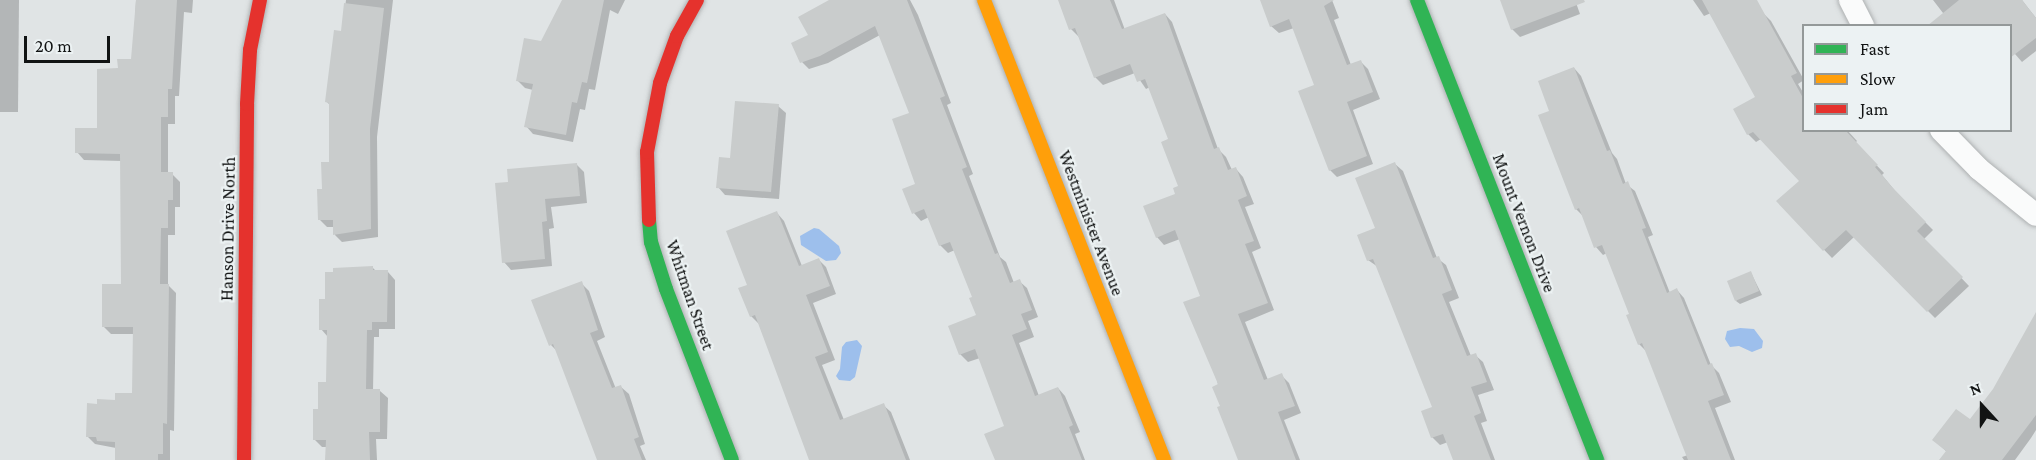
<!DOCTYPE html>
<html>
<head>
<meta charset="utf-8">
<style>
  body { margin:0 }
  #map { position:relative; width:2036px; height:460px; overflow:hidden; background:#e0e4e5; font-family:"Crimson Pro",serif }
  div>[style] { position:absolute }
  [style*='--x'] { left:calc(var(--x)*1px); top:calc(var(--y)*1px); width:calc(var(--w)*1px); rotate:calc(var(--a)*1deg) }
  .water>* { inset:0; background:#9dbfec }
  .shadow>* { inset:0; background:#0003 }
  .building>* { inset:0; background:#c9cccc }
  .roads { filter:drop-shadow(0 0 2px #aeb1b2) drop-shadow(0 0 2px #aeb1b2) }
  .street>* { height:22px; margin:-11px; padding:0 11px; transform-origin:11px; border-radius:11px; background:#fafbfb }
  .fast>* { height:14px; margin:-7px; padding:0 7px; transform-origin:7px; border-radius:7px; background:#30b455 }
  .slow>* { height:14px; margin:-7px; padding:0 7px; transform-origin:7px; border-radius:7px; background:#ff9f0a }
  .jam>* { height:14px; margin:-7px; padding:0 7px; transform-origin:7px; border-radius:7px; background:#e5322d }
  span { translate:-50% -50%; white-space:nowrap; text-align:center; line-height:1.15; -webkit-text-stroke:4.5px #ecf2f3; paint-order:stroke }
  .street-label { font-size:18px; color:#111313 }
  .legend { position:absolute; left:1802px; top:24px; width:210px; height:108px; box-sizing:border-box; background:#ecf2f3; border:2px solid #949999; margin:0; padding:8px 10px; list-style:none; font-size:18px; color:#111313 }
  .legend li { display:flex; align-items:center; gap:12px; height:30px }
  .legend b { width:30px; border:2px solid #949999 }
  .north { position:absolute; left:1952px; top:376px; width:60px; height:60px; -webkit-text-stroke:4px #ecf2f3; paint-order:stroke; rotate:339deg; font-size:16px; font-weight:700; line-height:24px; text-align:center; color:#111313 }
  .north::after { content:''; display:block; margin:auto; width:21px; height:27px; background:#111313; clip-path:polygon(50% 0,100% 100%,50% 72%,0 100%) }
  .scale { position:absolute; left:24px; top:36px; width:86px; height:27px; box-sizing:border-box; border:3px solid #111313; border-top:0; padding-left:8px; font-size:18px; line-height:21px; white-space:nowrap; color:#111313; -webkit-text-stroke:4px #ecf2f3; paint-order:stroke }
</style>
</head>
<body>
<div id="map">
  <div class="water">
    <i style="clip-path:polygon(814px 228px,819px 229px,839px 246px,841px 253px,836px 260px,826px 261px,801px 245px,800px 236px)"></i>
    <i style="clip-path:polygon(1740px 328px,1754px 329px,1763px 341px,1762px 348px,1752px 352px,1739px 346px,1730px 347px,1725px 339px,1727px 331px)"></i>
    <i style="clip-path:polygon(857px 340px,862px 346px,855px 377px,850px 381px,839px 380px,836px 376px,840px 369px,842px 347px,846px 342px)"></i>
  </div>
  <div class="shadow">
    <i style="clip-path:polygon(0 0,19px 0,18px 112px,0 112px)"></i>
    <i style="clip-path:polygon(136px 0,193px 0,192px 13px,184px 12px,179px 96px,175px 96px,175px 124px,168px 124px,168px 174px,172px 174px,180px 182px,180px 207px,175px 207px,175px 235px,168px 235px,168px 285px,176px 293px,174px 431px,170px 430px,170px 460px,116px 460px,116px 448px,95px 444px,87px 436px,98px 405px,134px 394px,135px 334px,111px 334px,103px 326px,122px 285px,122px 161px,84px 160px,77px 152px,99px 129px,119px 70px,133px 61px)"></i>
    <i style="clip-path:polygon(346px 0,393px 0,377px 137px,378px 237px,342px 242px,335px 235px,335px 227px,327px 227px,319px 219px,331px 163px,330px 105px,327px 102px,342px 33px)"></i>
    <i style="clip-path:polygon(563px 0,625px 0,618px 14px,610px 10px,595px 90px,589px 89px,585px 110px,580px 109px,573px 142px,533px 134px,526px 126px,533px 90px,525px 88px,517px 80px,542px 43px)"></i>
    <i style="clip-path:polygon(833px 0,910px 0,918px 15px,951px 103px,947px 105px,973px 174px,969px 176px,1000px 257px,1006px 262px,1014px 283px,1019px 281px,1027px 288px,1038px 317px,1028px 321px,1034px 337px,1019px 343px,1039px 396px,1058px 388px,1065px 396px,1080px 432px,1075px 434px,1085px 460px,995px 460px,1006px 427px,980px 358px,968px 362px,960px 354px,950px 327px,978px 316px,974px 298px,955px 250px,948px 253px,940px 245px,929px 217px,921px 221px,914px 213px,917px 185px,911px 114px,880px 35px,828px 63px,809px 69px,802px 62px,811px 36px)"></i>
    <i style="clip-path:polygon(1059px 0,1114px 0,1125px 30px,1165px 14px,1172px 22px,1218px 149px,1226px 157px,1232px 170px,1236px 169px,1243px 177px,1254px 204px,1245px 207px,1261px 248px,1252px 252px,1274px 310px,1245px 322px,1268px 380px,1281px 375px,1289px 383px,1301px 413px,1284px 420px,1300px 460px,1241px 460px,1222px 407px,1202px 296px,1180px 239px,1164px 245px,1157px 237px,1180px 187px,1170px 140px,1150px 87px,1146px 89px,1135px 73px,1103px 85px,1095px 77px,1079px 37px,1071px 29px)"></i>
    <i style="clip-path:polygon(1261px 0,1332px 0,1339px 18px,1334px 20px,1351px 65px,1361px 62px,1368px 69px,1380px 99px,1353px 110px,1373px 164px,1337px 177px,1330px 170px,1316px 86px,1294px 28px,1279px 33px,1271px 26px)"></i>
    <i style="clip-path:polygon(1501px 0,1575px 0,1580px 14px,1520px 37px,1512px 29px)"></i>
    <i style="clip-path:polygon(1693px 0,1740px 0,1763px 13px,1771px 21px,1804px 80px,1798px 84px,1804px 94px,1804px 130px,1847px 130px,1857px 141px,1855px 143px,1884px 173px,1882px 175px,1901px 198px,1933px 230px,1924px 239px,1969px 286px,1935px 318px,1854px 237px,1832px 258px,1778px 202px,1801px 181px,1761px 139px,1756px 142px,1748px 134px,1757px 98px,1711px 13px,1704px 16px)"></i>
    <i style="clip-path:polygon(1933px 0,2022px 0,2036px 18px,2036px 51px,2022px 62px,2015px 54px,2010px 26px,1953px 26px)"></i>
    <i style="clip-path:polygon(1574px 68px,1581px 76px,1612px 153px,1617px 159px,1626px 184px,1635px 191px,1653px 235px,1648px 237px,1670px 293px,1677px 290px,1684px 298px,1711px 365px,1719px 373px,1731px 402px,1715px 408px,1735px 460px,1684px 460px,1682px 457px,1688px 455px,1647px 352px,1639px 344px,1631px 314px,1607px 253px,1603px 255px,1596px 247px,1583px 216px,1576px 209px,1551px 112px)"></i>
    <i style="clip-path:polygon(778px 106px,786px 113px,779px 199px,725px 195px,718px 187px,731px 160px)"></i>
    <i style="clip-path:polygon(576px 164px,584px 172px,587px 203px,551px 207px,554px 228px,549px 229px,552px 266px,511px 270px,504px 262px,510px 184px)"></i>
    <i style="clip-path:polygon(1395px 164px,1403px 171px,1437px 258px,1446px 265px,1459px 298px,1449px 302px,1471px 356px,1475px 355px,1483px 362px,1494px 390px,1478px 395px,1487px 421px,1481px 423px,1495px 460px,1455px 460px,1448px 442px,1440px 445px,1432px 437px,1434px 408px,1378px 267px,1368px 260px)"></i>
    <i style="clip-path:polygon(777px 213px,784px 221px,802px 266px,819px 260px,826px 267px,836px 294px,813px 303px,835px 360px,822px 365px,844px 420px,883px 405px,891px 412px,910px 460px,811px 460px,759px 324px,751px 316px,749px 286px)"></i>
    <i style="clip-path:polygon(372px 267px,377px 272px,388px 272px,395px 280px,395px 329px,379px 329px,379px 337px,374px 337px,373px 391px,380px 391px,388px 398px,387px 439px,376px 439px,377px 460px,327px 460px,327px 447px,322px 447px,314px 439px,319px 410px,328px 384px,328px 337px,321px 329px,326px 300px)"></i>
    <i style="clip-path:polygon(1751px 273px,1762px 295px,1740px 304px,1736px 301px)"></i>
    <i style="clip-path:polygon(581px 283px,589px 291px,605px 337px,597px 341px,616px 389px,621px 387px,629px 394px,645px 444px,640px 446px,646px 460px,599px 460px,557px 351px,551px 345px)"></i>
    <i style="clip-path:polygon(2036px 323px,2036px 430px,2031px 438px,2015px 460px,1940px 460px,1947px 452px,1934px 440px,1970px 421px,1995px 390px)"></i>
  </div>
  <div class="building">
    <i style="clip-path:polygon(136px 0,177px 0,172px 89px,168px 89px,168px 117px,161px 117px,161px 172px,173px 172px,173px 200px,168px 200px,168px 228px,161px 228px,160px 284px,169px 284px,167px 424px,163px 423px,163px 454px,158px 454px,158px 460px,115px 460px,115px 442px,97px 441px,96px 437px,86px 437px,87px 403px,97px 404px,97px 399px,115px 400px,115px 393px,132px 393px,133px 327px,102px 327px,102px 284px,121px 284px,120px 154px,75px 153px,75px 128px,97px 128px,97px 69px,118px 68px,117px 59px,131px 59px)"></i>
    <i style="clip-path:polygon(562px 0,604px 0,587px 83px,582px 82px,577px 103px,572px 102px,566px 135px,524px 127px,533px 84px,516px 81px,524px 38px,541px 41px)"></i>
    <i style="clip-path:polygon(829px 0,907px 0,945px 96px,940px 98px,967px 167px,962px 169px,995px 254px,998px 253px,1010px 283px,1020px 279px,1032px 310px,1021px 314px,1027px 329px,1012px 335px,1035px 396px,1058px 387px,1073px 425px,1069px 427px,1082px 460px,995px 460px,984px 434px,1004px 426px,975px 349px,959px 355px,948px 326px,976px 315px,969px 298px,972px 297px,950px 242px,939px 246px,924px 209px,912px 214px,902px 189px,915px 184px,892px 119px,909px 113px,875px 26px,820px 56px,800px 63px,791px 43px,808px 35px,798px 17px)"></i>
    <i style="clip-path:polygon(1058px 0,1110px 0,1122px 29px,1165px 13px,1214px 149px,1219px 147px,1228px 170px,1236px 167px,1247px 196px,1238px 200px,1254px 241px,1245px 244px,1268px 303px,1238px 314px,1264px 380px,1282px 373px,1295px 406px,1278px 412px,1296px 460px,1238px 460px,1217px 407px,1220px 406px,1212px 387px,1218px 384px,1183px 302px,1200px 296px,1175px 230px,1156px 238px,1143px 206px,1175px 194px,1173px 188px,1178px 186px,1161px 142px,1168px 139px,1145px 79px,1137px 82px,1130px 64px,1094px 78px,1075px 28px,1069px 30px)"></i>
    <i style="clip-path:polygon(1260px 0,1334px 0,1324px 6px,1347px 65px,1361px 60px,1373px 92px,1347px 102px,1367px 156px,1329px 171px,1298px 91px,1314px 85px,1289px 19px,1270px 27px)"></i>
    <i style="clip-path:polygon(1500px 0,1584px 0,1585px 2px,1511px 30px)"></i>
    <i style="clip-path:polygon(1702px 0,1757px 0,1797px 73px,1791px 76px,1803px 98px,1803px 130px,1845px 130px,1878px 165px,1875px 167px,1893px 188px,1926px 222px,1917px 231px,1963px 277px,1927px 312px,1846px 230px,1823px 251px,1776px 201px,1799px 181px,1753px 132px,1747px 135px,1733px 109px,1755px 97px)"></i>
    <i style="clip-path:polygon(1959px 0,2022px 0,2036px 18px,2036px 38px,2010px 58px,2010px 26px,1927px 26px)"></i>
    <i style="clip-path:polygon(344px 3px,384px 8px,370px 129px,371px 229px,333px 235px,333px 220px,318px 220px,317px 189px,322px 189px,321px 162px,329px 162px,329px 103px,325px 102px,334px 30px,341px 31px)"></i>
    <i style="clip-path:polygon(1574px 67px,1607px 151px,1610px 150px,1623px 184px,1628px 181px,1646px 228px,1642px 229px,1667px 293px,1677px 288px,1708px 365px,1712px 363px,1724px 395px,1708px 401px,1731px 460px,1688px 460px,1642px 343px,1638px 345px,1626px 315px,1629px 314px,1602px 245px,1594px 248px,1579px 208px,1575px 210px,1538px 115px,1549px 111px,1538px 81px)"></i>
    <i style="clip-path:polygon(735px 101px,779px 104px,771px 192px,716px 188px,719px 157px,730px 158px)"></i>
    <i style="clip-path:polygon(1395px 162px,1433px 258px,1439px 256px,1452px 290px,1442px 294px,1467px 356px,1476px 353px,1487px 382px,1471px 387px,1481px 413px,1474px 416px,1491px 460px,1453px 460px,1443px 434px,1431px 438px,1421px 411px,1432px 407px,1373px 259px,1367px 261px,1357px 235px,1375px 228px,1355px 178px)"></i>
    <i style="clip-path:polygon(577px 163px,580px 196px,545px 199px,547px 221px,542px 222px,545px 259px,502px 263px,495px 183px,508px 182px,507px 169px)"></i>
    <i style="clip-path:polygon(777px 211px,799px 266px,819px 258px,830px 286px,806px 295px,828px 352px,815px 357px,840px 420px,884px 403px,906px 460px,809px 460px,755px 315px,750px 317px,738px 288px,747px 285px,726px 231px)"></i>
    <i style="clip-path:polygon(373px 266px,373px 270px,388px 270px,387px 322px,372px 322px,372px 330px,367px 330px,366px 389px,380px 389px,380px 432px,369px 432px,370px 460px,325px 460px,326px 440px,313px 440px,313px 409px,318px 409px,318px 382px,326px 382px,327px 330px,319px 330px,319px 299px,325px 299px,325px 272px,333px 272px,333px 268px)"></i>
    <i style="clip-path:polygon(1751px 271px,1759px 291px,1735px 301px,1727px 281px)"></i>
    <i style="clip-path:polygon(582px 281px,598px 330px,590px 333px,612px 388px,621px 385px,639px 437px,634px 439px,642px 460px,597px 460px,553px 344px,549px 346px,531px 300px)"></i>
    <i style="clip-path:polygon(2036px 312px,2036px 415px,2002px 460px,1939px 460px,1946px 451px,1932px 440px,1956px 409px,1970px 419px,1993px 389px)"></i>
  </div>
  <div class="roads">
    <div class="street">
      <i style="--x:1850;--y:0;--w:29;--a:63"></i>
      <i style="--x:1941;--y:130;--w:54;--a:45.7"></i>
      <i style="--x:1979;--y:169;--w:73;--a:38.9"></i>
    </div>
    <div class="fast">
      <i style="--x:1417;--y:0;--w:494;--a:68.6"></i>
      <i style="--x:649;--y:220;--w:22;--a:85"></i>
      <i style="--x:651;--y:242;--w:49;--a:72.3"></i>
      <i style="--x:666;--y:289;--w:183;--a:68.9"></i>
    </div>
    <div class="slow">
      <i style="--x:984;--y:0;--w:494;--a:68.6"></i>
    </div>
    <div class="jam">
      <i style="--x:649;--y:220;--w:68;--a:-91.7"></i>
      <i style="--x:647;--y:152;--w:70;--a:-79.3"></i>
      <i style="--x:660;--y:83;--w:50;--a:-70.1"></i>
      <i style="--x:677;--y:36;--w:41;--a:-60.9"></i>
      <i style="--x:244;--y:460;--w:356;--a:-89.5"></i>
      <i style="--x:247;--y:104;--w:54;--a:-86.8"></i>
      <i style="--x:250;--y:50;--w:51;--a:-78.7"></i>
    </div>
  </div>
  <div class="street-label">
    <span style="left:1091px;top:223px;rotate:69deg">Westminister Avenue</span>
    <span style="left:1524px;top:223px;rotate:69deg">Mount Vernon Drive</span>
    <span style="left:228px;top:229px;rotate:-89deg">Hanson Drive North</span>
    <span style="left:690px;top:295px;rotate:71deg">Whitman Street</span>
  </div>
  <ul class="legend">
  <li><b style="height:8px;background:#30b455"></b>Fast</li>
  <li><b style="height:8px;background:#ff9f0a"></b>Slow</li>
  <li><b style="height:8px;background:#e5322d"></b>Jam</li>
  </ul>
  <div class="north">N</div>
  <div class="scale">20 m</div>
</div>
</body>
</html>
